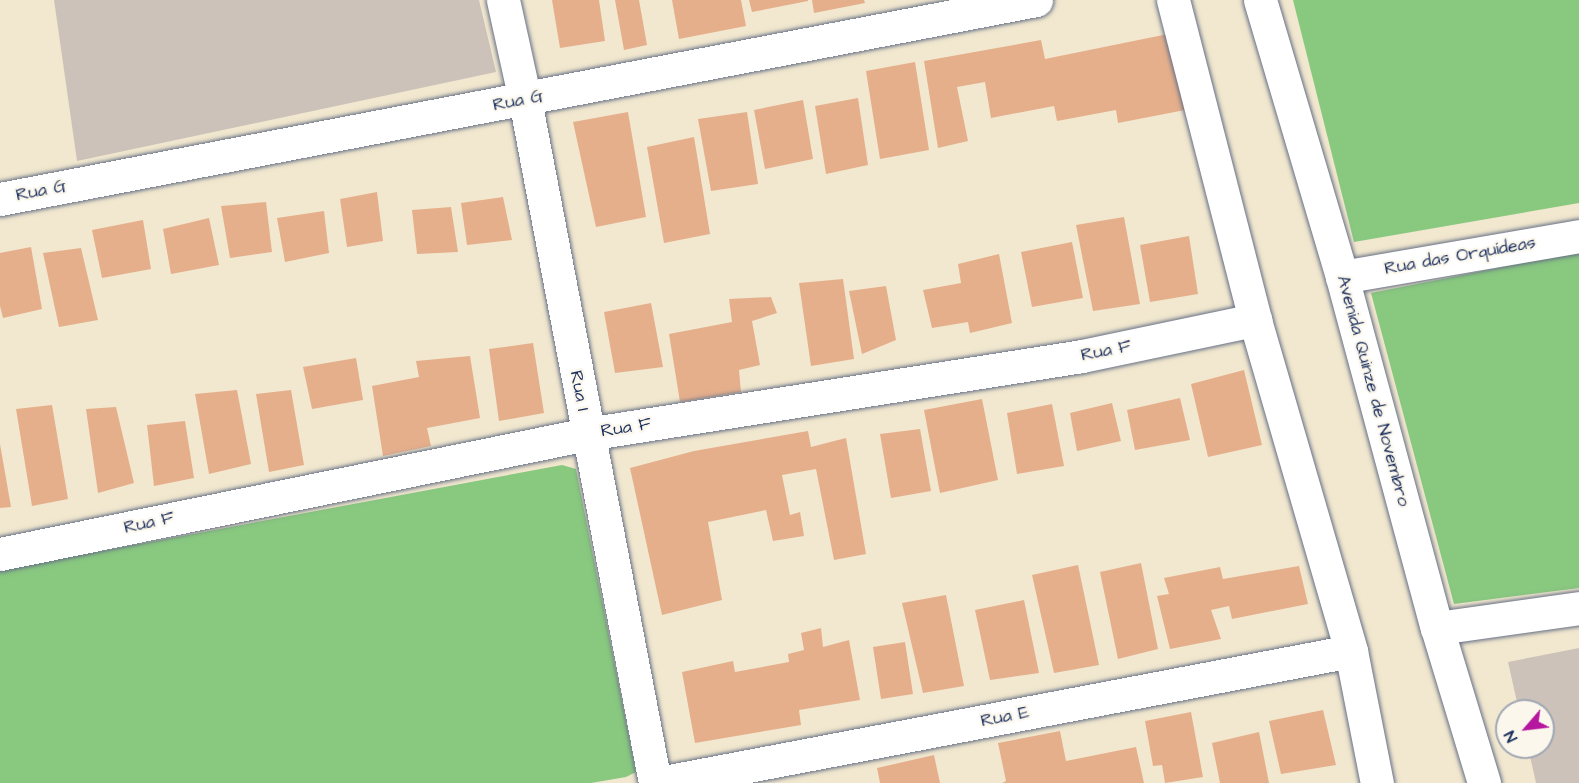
<!DOCTYPE html>
<html>
<head>
<meta charset="utf-8">
<style>
  body { margin:0 }
  #map { position:relative; width:1579px; height:783px; overflow:hidden; background:#f2e8cf; font-family:"Architects Daughter",sans-serif }
  div>[style] { position:absolute }
  [style*='--x'] { left:calc(var(--x)*1px); top:calc(var(--y)*1px); width:calc(var(--w)*1px); rotate:calc(var(--a)*1deg) }
  .industrial>* { inset:0; background:#ccc2b9 }
  .green>* { inset:0; background:#89c87f }
  .building>* { inset:0; background:#e5af8c }
  .roads { filter:drop-shadow(0 0 2px #667086) drop-shadow(0 0 2px #667086) }
  .street>* { height:33px; margin:-16.5px; padding:0 16.5px; transform-origin:16.5px; border-radius:16.5px; background:#fff }
  .secondary>* { height:33px; margin:-16.5px; padding:0 16.5px; transform-origin:16.5px; border-radius:16.5px; background:#fff }
  span { translate:-50% -50%; white-space:nowrap; text-align:center; line-height:1.15; -webkit-text-stroke:4.5px #fbf7ec; paint-order:stroke }
  .street-label { font-size:18px; color:#1b2f5e }
  .north { position:absolute; left:1495px; top:699px; width:60px; height:60px; box-sizing:border-box; background:#fbf7ec; border:2px solid #a1a7b3; border-radius:50%; rotate:242deg; font-size:16px; font-weight:700; line-height:24px; text-align:center; color:#1b2f5e }
  .north::after { content:''; display:block; margin:auto; width:21px; height:27px; background:#b5179e; clip-path:polygon(50% 0,100% 100%,50% 72%,0 100%) }
</style>
</head>
<body>
<div id="map">
  <div class="industrial">
    <i style="clip-path:polygon(54px 0,479px 0,496px 72px,77px 161px)"></i>
    <i style="clip-path:polygon(1579px 648px,1579px 783px,1536px 783px,1528px 747px,1543px 747px,1543px 711px,1519px 711px,1508px 662px)"></i>
  </div>
  <div class="green">
    <i style="clip-path:polygon(1293px 0,1579px 0,1579px 203px,1354px 242px)"></i>
    <i style="clip-path:polygon(1579px 252px,1579px 588px,1454px 604px,1371px 293px)"></i>
    <i style="clip-path:polygon(562px 465px,576px 469px,636px 772px,626px 777px,591px 783px,0 783px,0 570px)"></i>
  </div>
  <div class="building">
    <i style="clip-path:polygon(552px 0,599px 0,605px 41px,560px 48px)"></i>
    <i style="clip-path:polygon(615px 0,639px 0,647px 45px,624px 50px)"></i>
    <i style="clip-path:polygon(672px 0,741px 0,746px 26px,679px 39px)"></i>
    <i style="clip-path:polygon(749px 0,808px 0,808px 1px,752px 12px)"></i>
    <i style="clip-path:polygon(812px 0,864px 0,865px 3px,814px 13px)"></i>
    <i style="clip-path:polygon(1168px 34px,1185px 110px,1118px 123px,1116px 110px,1057px 121px,1054px 106px,991px 118px,985px 82px,957px 87px,968px 141px,938px 148px,924px 61px,1041px 40px,1045px 59px)"></i>
    <i style="clip-path:polygon(915px 62px,929px 150px,880px 159px,866px 71px)"></i>
    <i style="clip-path:polygon(858px 98px,868px 165px,826px 174px,815px 106px)"></i>
    <i style="clip-path:polygon(803px 100px,813px 159px,765px 169px,754px 110px)"></i>
    <i style="clip-path:polygon(628px 112px,646px 217px,596px 227px,573px 122px)"></i>
    <i style="clip-path:polygon(747px 112px,758px 184px,711px 191px,698px 119px)"></i>
    <i style="clip-path:polygon(694px 137px,710px 234px,664px 243px,647px 147px)"></i>
    <i style="clip-path:polygon(377px 192px,383px 241px,347px 247px,340px 199px)"></i>
    <i style="clip-path:polygon(503px 197px,512px 240px,467px 245px,461px 203px)"></i>
    <i style="clip-path:polygon(266px 202px,272px 252px,230px 258px,221px 206px)"></i>
    <i style="clip-path:polygon(451px 207px,458px 252px,417px 254px,412px 210px)"></i>
    <i style="clip-path:polygon(324px 211px,329px 253px,285px 262px,277px 218px)"></i>
    <i style="clip-path:polygon(1124px 217px,1140px 304px,1093px 311px,1076px 225px)"></i>
    <i style="clip-path:polygon(209px 218px,219px 265px,171px 274px,163px 229px)"></i>
    <i style="clip-path:polygon(143px 220px,151px 269px,102px 278px,92px 230px)"></i>
    <i style="clip-path:polygon(1189px 236px,1198px 294px,1150px 302px,1140px 245px)"></i>
    <i style="clip-path:polygon(1072px 242px,1083px 298px,1032px 307px,1021px 252px)"></i>
    <i style="clip-path:polygon(31px 247px,42px 309px,3px 318px,0 306px,0 253px)"></i>
    <i style="clip-path:polygon(81px 248px,98px 320px,59px 327px,43px 253px)"></i>
    <i style="clip-path:polygon(999px 254px,1012px 323px,970px 333px,968px 322px,932px 328px,923px 290px,961px 283px,958px 264px)"></i>
    <i style="clip-path:polygon(843px 279px,854px 359px,811px 366px,799px 283px)"></i>
    <i style="clip-path:polygon(886px 286px,896px 340px,862px 354px,849px 291px)"></i>
    <i style="clip-path:polygon(771px 297px,777px 313px,752px 321px,760px 365px,739px 370px,741px 392px,680px 402px,669px 334px,732px 322px,729px 299px)"></i>
    <i style="clip-path:polygon(651px 303px,663px 367px,615px 373px,604px 312px)"></i>
    <i style="clip-path:polygon(533px 343px,544px 413px,499px 421px,489px 349px)"></i>
    <i style="clip-path:polygon(470px 356px,480px 418px,427px 428px,431px 446px,383px 456px,372px 386px,419px 377px,416px 361px)"></i>
    <i style="clip-path:polygon(356px 358px,363px 400px,312px 409px,303px 367px)"></i>
    <i style="clip-path:polygon(1244px 370px,1262px 445px,1208px 457px,1191px 384px)"></i>
    <i style="clip-path:polygon(237px 390px,251px 464px,209px 474px,195px 394px)"></i>
    <i style="clip-path:polygon(291px 390px,304px 465px,269px 472px,256px 394px)"></i>
    <i style="clip-path:polygon(1180px 398px,1190px 440px,1135px 450px,1127px 410px)"></i>
    <i style="clip-path:polygon(982px 399px,998px 480px,940px 493px,924px 410px)"></i>
    <i style="clip-path:polygon(1112px 403px,1121px 441px,1077px 451px,1070px 413px)"></i>
    <i style="clip-path:polygon(1052px 404px,1064px 466px,1017px 474px,1007px 413px)"></i>
    <i style="clip-path:polygon(52px 405px,68px 499px,32px 506px,16px 409px)"></i>
    <i style="clip-path:polygon(116px 407px,134px 483px,98px 493px,86px 409px)"></i>
    <i style="clip-path:polygon(185px 421px,194px 478px,154px 486px,147px 425px)"></i>
    <i style="clip-path:polygon(920px 429px,931px 491px,891px 498px,880px 434px)"></i>
    <i style="clip-path:polygon(808px 431px,811px 447px,846px 438px,866px 554px,834px 560px,816px 469px,782px 475px,790px 515px,800px 512px,804px 536px,773px 541px,766px 510px,708px 522px,722px 600px,662px 615px,630px 468px,694px 451px)"></i>
    <i style="clip-path:polygon(0 444px,11px 507px,0 508px)"></i>
    <i style="clip-path:polygon(1141px 563px,1158px 649px,1118px 659px,1100px 572px)"></i>
    <i style="clip-path:polygon(1078px 565px,1099px 665px,1054px 673px,1032px 575px)"></i>
    <i style="clip-path:polygon(1299px 566px,1308px 604px,1232px 619px,1229px 606px,1211px 610px,1221px 639px,1170px 649px,1157px 596px,1169px 594px,1164px 578px,1220px 567px,1223px 579px)"></i>
    <i style="clip-path:polygon(946px 595px,964px 686px,923px 693px,902px 603px)"></i>
    <i style="clip-path:polygon(1024px 600px,1039px 673px,990px 680px,975px 610px)"></i>
    <i style="clip-path:polygon(821px 628px,823px 647px,849px 640px,860px 700px,799px 710px,801px 725px,695px 743px,682px 672px,733px 661px,735px 672px,789px 662px,788px 654px,804px 650px,801px 633px)"></i>
    <i style="clip-path:polygon(905px 642px,913px 694px,881px 699px,873px 647px)"></i>
    <i style="clip-path:polygon(1323px 710px,1336px 765px,1281px 774px,1269px 721px)"></i>
    <i style="clip-path:polygon(1191px 712px,1203px 777px,1165px 783px,1162px 765px,1153px 766px,1145px 721px)"></i>
    <i style="clip-path:polygon(1060px 731px,1066px 761px,1136px 747px,1144px 783px,1002px 783px,1006px 781px,998px 743px)"></i>
    <i style="clip-path:polygon(1259px 732px,1269px 783px,1220px 783px,1212px 743px)"></i>
    <i style="clip-path:polygon(934px 755px,940px 783px,880px 783px,877px 768px)"></i>
  </div>
  <div class="roads">
    <div class="street">
      <i style="--x:503;--y:0;--w:102;--a:77.6"></i>
      <i style="--x:525;--y:100;--w:695;--a:79.22"></i>
      <i style="--x:0;--y:199;--w:1055;--a:-10.87"></i>
      <i style="--x:1342;--y:277;--w:241;--a:-9.8"></i>
      <i style="--x:0;--y:554;--w:599;--a:-11.55"></i>
      <i style="--x:587;--y:434;--w:501;--a:-8.95"></i>
      <i style="--x:1082;--y:356;--w:177;--a:-11.8"></i>
      <i style="--x:1437;--y:628;--w:143;--a:-8"></i>
      <i style="--x:659;--y:783;--w:704;--a:-10.8"></i>
    </div>
    <div class="secondary">
      <i style="--x:1173;--y:0;--w:330;--a:75.6"></i>
      <i style="--x:1255;--y:320;--w:345;--a:73.8"></i>
      <i style="--x:1351;--y:651;--w:135;--a:78.9"></i>
      <i style="--x:1260;--y:0;--w:289;--a:73.5"></i>
      <i style="--x:1342;--y:277;--w:364;--a:74.9"></i>
      <i style="--x:1437;--y:628;--w:162;--a:73.1"></i>
    </div>
  </div>
  <div class="street-label">
    <span style="left:518px;top:101px;rotate:-11deg">Rua G</span>
    <span style="left:41px;top:191px;rotate:-11deg">Rua G</span>
    <span style="left:1460px;top:256px;rotate:-10deg">Rua das Orquídeas</span>
    <span style="left:1106px;top:351px;rotate:-11deg">Rua F</span>
    <span style="left:579px;top:391px;rotate:79deg">Rua I</span>
    <span style="left:1373px;top:391px;rotate:75deg">Avenida Quinze de Novembro</span>
    <span style="left:626px;top:428px;rotate:-9deg">Rua F</span>
    <span style="left:149px;top:523px;rotate:-12deg">Rua F</span>
    <span style="left:1005px;top:717px;rotate:-11deg">Rua E</span>
  </div>
  <div class="north">N</div>
</div>
</body>
</html>
